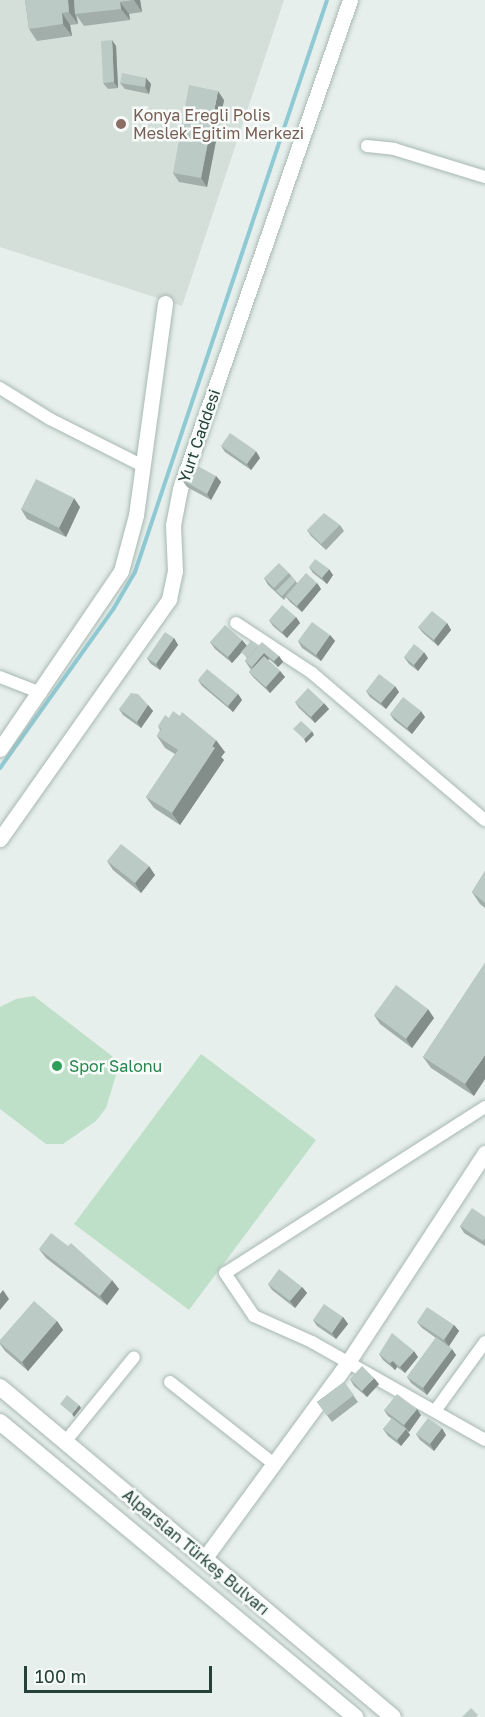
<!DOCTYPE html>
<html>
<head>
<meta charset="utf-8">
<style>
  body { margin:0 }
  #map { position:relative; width:485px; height:1717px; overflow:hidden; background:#e6efeb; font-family:"Golos Text",sans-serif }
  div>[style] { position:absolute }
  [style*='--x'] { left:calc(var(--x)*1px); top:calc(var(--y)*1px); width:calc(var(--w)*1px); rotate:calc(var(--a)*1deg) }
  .built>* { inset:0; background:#d4dfda }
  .green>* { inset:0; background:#bfe0c8 }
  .stream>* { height:4px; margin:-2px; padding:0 2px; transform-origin:2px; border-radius:2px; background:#8ec9d4 }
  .roads { filter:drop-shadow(0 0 2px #a8b8b2) drop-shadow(0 0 2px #a8b8b2) }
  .minor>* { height:12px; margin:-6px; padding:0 6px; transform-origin:6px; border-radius:6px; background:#fff }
  .tertiary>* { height:15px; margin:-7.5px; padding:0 7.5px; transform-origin:7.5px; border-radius:7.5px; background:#fff }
  .secondary>* { height:16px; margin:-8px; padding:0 8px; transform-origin:8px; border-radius:8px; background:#fff }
  .wall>* { inset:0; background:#a1aea9 }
  .shaded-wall>* { inset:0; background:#838d89 }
  .building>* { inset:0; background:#bbcac4 }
  .dots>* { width:16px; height:16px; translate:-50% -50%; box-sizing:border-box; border:3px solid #f7fbf9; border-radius:50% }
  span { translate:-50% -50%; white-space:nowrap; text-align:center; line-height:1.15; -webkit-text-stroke:5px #f7fbf9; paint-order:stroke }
  .education-label { font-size:16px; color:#785e54 }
  .left { translate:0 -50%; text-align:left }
  .street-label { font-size:16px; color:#24423a }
  .leisure-label { font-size:16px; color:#27864d }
  .scale { position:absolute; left:24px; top:1666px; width:188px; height:27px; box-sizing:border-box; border:3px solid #24423a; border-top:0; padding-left:8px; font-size:18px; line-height:21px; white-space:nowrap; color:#24423a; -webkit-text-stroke:4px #f7fbf9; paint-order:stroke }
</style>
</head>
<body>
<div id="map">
  <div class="built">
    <i style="clip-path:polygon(0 0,284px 0,182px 306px,0 247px)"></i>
  </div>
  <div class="green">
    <i style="clip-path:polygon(34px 996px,112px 1056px,116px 1075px,106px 1108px,96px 1121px,63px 1144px,46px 1144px,0 1109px,0 1007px,16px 999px)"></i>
    <i style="clip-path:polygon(201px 1054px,316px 1140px,189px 1310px,74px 1224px)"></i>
  </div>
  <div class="stream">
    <i style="--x:0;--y:768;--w:196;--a:-54.5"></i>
    <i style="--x:114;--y:608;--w:42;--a:-59.7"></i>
    <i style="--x:135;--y:572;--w:603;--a:-71.44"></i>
  </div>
  <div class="roads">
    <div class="minor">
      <i style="--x:367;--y:146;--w:27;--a:6"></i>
      <i style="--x:394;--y:149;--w:95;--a:17.1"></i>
      <i style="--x:0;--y:388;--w:59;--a:31.8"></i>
      <i style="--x:50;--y:419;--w:104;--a:26.8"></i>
      <i style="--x:236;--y:623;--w:91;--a:33.3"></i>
      <i style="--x:312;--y:673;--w:227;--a:40.4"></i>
      <i style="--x:0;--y:677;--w:44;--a:21.3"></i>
      <i style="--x:485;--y:1107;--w:308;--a:147.4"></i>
      <i style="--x:225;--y:1273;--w:52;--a:56"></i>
      <i style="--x:254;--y:1316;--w:64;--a:24.1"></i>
      <i style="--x:312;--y:1342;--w:199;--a:29.5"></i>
      <i style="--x:170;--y:1382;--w:132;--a:38.3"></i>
      <i style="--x:435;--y:1411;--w:85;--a:-54.1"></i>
      <i style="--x:65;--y:1442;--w:109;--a:-50.9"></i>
    </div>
    <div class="tertiary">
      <i style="--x:0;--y:749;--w:215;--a:-55.8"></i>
      <i style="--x:121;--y:571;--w:58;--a:-75"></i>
      <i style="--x:136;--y:515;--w:214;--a:-82.2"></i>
      <i style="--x:0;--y:839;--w:294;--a:-54.8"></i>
      <i style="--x:169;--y:599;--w:29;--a:-78"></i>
      <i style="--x:175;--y:571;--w:46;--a:-92.5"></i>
      <i style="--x:173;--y:525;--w:37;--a:-79"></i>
      <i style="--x:180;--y:489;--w:518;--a:-70.83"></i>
      <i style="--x:204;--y:1559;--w:244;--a:-53.8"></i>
      <i style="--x:348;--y:1362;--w:250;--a:-56.8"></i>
    </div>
    <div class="secondary">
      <i style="--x:0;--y:1387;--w:513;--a:40.02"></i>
      <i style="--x:0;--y:1422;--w:462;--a:39.7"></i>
    </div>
  </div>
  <div class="wall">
    <i style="clip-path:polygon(25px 0,140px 0,142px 12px,129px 14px,130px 20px,84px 26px,77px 16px,78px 24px,70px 25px,72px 36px,37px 41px,29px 29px)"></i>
    <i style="clip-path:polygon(116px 46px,118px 88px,108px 89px,103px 83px)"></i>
    <i style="clip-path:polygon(146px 78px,151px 84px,149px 94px,125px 89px,120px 83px)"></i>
    <i style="clip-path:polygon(224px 100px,207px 187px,179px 182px,173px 173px)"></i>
    <i style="clip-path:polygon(221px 446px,260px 458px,251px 470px,225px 452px)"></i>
    <i style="clip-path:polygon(216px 476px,221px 482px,211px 500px,187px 487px,182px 480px)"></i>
    <i style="clip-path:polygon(80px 507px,66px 537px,27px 519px,21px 509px)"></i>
    <i style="clip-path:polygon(340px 525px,344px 531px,326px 550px,311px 536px,307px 530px)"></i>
    <i style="clip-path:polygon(309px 567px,333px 575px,327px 584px,313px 573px)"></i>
    <i style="clip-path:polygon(289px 573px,297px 583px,317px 583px,321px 589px,302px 612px,290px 602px,286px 597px,284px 600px,268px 585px,264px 578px)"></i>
    <i style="clip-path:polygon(296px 617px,300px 623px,287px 638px,273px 626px,269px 620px)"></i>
    <i style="clip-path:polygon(447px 623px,451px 630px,438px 646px,423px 633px,418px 627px)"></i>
    <i style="clip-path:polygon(330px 635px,335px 641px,321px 661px,302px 648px,298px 641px)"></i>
    <i style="clip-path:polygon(174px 638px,178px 645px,160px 670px,151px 664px,147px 658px)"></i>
    <i style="clip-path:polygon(242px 640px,247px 646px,257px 647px,279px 656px,283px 662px,278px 667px,269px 659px,268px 660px,280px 671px,285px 677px,270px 693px,254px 678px,249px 672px,251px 670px,245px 661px,247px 658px,242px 652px,232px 663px,215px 649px,210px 642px)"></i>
    <i style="clip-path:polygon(404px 657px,428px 658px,418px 671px,409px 664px)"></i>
    <i style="clip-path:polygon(198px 680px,238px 694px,242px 700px,233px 712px,202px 686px)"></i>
    <i style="clip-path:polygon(366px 691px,399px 692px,386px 709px,370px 697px)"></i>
    <i style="clip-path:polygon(295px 702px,329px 709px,315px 723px,299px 708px)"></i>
    <i style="clip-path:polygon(148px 705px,153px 711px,141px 728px,123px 715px,119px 709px)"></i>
    <i style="clip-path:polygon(390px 714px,425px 717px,412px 734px,394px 720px)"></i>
    <i style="clip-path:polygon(158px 726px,225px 752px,221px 757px,224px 760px,180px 825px,154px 808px,146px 797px,175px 754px,165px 748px,157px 736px,160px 730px)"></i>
    <i style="clip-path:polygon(107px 861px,155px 875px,141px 893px,113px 870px)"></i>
    <i style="clip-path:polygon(485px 871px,485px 908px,480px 904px,472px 892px)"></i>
    <i style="clip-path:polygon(485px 963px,474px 1096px,431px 1068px,423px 1057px)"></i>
    <i style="clip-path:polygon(374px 1015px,434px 1018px,412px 1048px,380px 1024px)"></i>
    <i style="clip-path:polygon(485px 1217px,485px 1246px,464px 1233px,460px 1226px)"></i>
    <i style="clip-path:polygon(39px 1249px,119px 1289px,107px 1305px,46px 1258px)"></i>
    <i style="clip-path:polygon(268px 1284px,302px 1287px,307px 1293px,295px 1308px,272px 1290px)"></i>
    <i style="clip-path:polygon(343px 1317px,348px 1324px,336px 1339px,317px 1326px,313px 1320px)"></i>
    <i style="clip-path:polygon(57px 1321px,63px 1330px,28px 1371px,5px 1351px,0 1344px,0 1340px)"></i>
    <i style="clip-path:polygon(417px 1322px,454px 1325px,459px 1331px,449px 1346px,456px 1355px,427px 1395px,411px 1383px,407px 1377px,436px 1338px,422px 1328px)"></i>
    <i style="clip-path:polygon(379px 1354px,418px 1357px,405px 1373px,397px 1367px,395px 1370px,383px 1360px)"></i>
    <i style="clip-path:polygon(350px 1379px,379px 1384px,367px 1397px,354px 1386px)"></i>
    <i style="clip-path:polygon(344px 1382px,358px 1402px,332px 1422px,317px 1402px)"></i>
    <i style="clip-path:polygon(384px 1410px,421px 1415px,409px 1432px,407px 1430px,410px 1435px,401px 1446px,388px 1436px,383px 1429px,392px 1419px,388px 1416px)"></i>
    <i style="clip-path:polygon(416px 1434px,446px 1435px,434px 1451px,420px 1440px)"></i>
  </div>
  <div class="shaded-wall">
    <i style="clip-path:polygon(68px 0,74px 0,75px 14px,78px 24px,69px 12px)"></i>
    <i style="clip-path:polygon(134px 0,140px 0,142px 12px)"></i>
    <i style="clip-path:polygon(120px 2px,129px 14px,130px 20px,121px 9px)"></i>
    <i style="clip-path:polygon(62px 13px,70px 25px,72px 36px,63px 24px)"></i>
    <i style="clip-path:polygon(112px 40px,116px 46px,118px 88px,114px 82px)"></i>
    <i style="clip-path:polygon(146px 78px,151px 84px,149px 94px,145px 87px)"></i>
    <i style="clip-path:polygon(218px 91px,224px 100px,207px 187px,201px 178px)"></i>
    <i style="clip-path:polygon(256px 451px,260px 458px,251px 470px,247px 464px)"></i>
    <i style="clip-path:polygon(216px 476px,221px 482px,211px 500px,207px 494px)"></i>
    <i style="clip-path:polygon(74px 498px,80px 507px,66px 537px,59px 528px)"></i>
    <i style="clip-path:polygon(329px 569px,333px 575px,327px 584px,322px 578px)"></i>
    <i style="clip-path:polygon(317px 583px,321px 589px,302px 612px,297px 606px)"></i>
    <i style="clip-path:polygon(296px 617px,300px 623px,287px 638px,282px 632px)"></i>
    <i style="clip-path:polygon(447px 623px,451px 630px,438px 646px,434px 640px)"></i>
    <i style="clip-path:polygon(330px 635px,335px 641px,321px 661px,316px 655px)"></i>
    <i style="clip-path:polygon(174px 638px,178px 645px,160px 670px,156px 664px)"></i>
    <i style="clip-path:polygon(242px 640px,247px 646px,232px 663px,228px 657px)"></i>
    <i style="clip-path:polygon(424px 652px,428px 658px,418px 671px,414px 665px)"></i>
    <i style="clip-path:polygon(264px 653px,269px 659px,256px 673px,252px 667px)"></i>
    <i style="clip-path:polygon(279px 656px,283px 662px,278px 667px,274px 661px)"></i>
    <i style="clip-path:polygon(280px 671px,285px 677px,270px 693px,266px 687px)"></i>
    <i style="clip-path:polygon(395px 686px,399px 692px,386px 709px,381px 703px)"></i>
    <i style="clip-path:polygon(238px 694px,242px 700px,233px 712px,228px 706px)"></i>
    <i style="clip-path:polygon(324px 703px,329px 709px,315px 723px,311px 717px)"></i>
    <i style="clip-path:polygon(148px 705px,153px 711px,141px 728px,137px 722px)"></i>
    <i style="clip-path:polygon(421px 711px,425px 717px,412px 734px,407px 728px)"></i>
    <i style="clip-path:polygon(312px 731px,314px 735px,306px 743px,304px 739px)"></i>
    <i style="clip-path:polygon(216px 740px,225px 752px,221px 757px,224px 760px,180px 825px,172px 813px)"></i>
    <i style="clip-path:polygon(149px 866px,155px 875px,141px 893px,135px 883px)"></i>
    <i style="clip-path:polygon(428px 1009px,434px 1018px,412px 1048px,406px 1039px)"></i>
    <i style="clip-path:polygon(485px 1055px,485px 1079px,474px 1096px,465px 1084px)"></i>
    <i style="clip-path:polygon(112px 1280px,119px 1289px,107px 1305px,100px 1296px)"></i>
    <i style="clip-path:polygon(302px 1287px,307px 1293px,295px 1308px,290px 1301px)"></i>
    <i style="clip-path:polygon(3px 1290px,9px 1299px,0 1310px,0 1294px)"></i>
    <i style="clip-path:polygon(343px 1317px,348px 1324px,336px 1339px,332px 1333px)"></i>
    <i style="clip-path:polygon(57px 1321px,63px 1330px,28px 1371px,22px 1362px)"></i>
    <i style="clip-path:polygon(454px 1325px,459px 1331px,449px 1346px,444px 1340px)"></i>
    <i style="clip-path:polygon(452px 1349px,456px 1355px,427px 1395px,423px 1388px)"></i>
    <i style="clip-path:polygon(414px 1351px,418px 1357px,405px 1373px,400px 1367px)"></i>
    <i style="clip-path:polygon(393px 1361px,397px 1367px,395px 1370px,390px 1363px)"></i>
    <i style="clip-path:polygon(374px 1378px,379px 1384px,367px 1397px,362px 1391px)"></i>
    <i style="clip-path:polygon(79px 1405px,81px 1408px,74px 1417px,72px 1414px)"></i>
    <i style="clip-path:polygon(417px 1409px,421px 1415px,409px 1432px,404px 1425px)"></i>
    <i style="clip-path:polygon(442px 1428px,446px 1435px,434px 1451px,430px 1444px)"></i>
    <i style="clip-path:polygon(406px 1429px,410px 1435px,401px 1446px,397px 1440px)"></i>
  </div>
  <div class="building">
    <i style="clip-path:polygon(25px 0,68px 0,69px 12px,62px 13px,63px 24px,29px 29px)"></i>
    <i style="clip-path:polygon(74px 0,133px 0,120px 2px,121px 9px,75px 14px)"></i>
    <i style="clip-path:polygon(112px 40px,114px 82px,103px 83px,101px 41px)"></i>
    <i style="clip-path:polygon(122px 73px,146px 78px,145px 87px,120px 83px)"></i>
    <i style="clip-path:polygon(189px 85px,218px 91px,201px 178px,173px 173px)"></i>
    <i style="clip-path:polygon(230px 433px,256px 451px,247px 464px,221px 446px)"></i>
    <i style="clip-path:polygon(192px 463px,216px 476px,207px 494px,182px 480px)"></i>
    <i style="clip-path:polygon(36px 479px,74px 498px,59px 528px,21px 509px)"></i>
    <i style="clip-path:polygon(324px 513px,340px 525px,321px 544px,307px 530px)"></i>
    <i style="clip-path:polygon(315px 559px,329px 569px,322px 578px,309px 567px)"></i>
    <i style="clip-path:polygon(279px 563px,289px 573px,274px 588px,264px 578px)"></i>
    <i style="clip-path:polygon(306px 573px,317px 583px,297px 606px,286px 596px)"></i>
    <i style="clip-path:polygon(291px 576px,296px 581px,282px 596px,276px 591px)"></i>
    <i style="clip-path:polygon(282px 605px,296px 617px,282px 632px,269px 620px)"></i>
    <i style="clip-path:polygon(432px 611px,447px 623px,434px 640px,418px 627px)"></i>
    <i style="clip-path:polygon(312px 622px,330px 635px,316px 655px,298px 641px)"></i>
    <i style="clip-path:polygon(225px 625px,242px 640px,228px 657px,210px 642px)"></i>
    <i style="clip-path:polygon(165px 632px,174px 638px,156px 664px,147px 658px)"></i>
    <i style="clip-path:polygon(251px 641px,257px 647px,248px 658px,241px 652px)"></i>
    <i style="clip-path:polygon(262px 642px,279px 656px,274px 661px,264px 653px,252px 667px,245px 661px)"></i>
    <i style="clip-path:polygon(414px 644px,424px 652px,414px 665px,404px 657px)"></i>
    <i style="clip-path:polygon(264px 656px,280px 671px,266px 687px,249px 672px)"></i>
    <i style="clip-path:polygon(207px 669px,238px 694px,228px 706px,198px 680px)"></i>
    <i style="clip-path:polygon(379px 674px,395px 686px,381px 703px,366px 691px)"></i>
    <i style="clip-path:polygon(308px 688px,324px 703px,311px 717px,295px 702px)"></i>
    <i style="clip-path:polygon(131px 693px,138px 694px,148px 705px,137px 722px,119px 709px)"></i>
    <i style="clip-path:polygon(403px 697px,421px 711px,407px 728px,390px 714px)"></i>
    <i style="clip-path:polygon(173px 711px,180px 716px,182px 712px,216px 740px,212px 746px,215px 748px,172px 813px,146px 797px,178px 750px,157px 736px,161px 729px,158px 726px,165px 715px,169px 718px)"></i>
    <i style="clip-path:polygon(301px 721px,312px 731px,304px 739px,293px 729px)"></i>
    <i style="clip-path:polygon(121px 844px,149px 866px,135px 883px,107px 861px)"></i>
    <i style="clip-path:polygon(485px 871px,485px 903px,472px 892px)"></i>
    <i style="clip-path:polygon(485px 963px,485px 1055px,465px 1084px,423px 1057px)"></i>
    <i style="clip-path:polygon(396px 985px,428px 1009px,406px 1039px,374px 1015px)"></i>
    <i style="clip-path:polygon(472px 1208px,485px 1217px,485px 1238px,483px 1241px,460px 1226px)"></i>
    <i style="clip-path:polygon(51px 1233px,68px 1246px,71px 1243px,112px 1280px,100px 1296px,39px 1249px)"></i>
    <i style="clip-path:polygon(279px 1269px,302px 1287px,290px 1301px,268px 1284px)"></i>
    <i style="clip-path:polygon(34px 1301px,57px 1321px,22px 1362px,0 1343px,0 1340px)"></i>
    <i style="clip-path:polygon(324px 1304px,343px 1317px,332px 1333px,313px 1320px)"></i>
    <i style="clip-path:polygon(427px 1307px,454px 1325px,444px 1340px,417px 1322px)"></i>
    <i style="clip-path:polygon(392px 1333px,414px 1351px,400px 1367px,393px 1361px,390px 1363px,379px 1354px)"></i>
    <i style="clip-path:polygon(436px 1337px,452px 1349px,423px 1388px,407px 1377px)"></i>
    <i style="clip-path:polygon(362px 1366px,374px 1378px,362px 1391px,350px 1379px)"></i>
    <i style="clip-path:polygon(344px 1382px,354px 1395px,327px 1416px,317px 1402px)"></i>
    <i style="clip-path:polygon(397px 1394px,417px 1409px,404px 1425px,384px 1410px)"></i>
    <i style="clip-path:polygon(67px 1395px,79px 1405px,72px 1414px,60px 1404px)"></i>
    <i style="clip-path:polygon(392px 1418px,406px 1429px,397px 1440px,383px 1429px)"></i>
    <i style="clip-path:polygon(428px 1418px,442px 1428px,430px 1444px,416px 1434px)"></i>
    <i style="clip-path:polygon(471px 1708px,478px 1715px,476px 1717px,462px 1717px)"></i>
  </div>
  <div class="dots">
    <i style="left:121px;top:124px;background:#8d6e63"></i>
    <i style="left:57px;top:1066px;background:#2e9e5b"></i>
  </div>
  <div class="education-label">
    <span class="left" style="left:133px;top:124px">Konya Ereğli Polis<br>Meslek Eğitim Merkezi</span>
  </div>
  <div class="street-label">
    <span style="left:199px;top:436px;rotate:-71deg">Yurt Caddesi</span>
    <span style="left:196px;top:1552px;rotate:40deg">Alparslan Türkeş Bulvarı</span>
  </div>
  <div class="leisure-label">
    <span class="left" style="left:69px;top:1066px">Spor Salonu</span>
  </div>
  <div class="scale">100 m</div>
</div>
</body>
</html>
